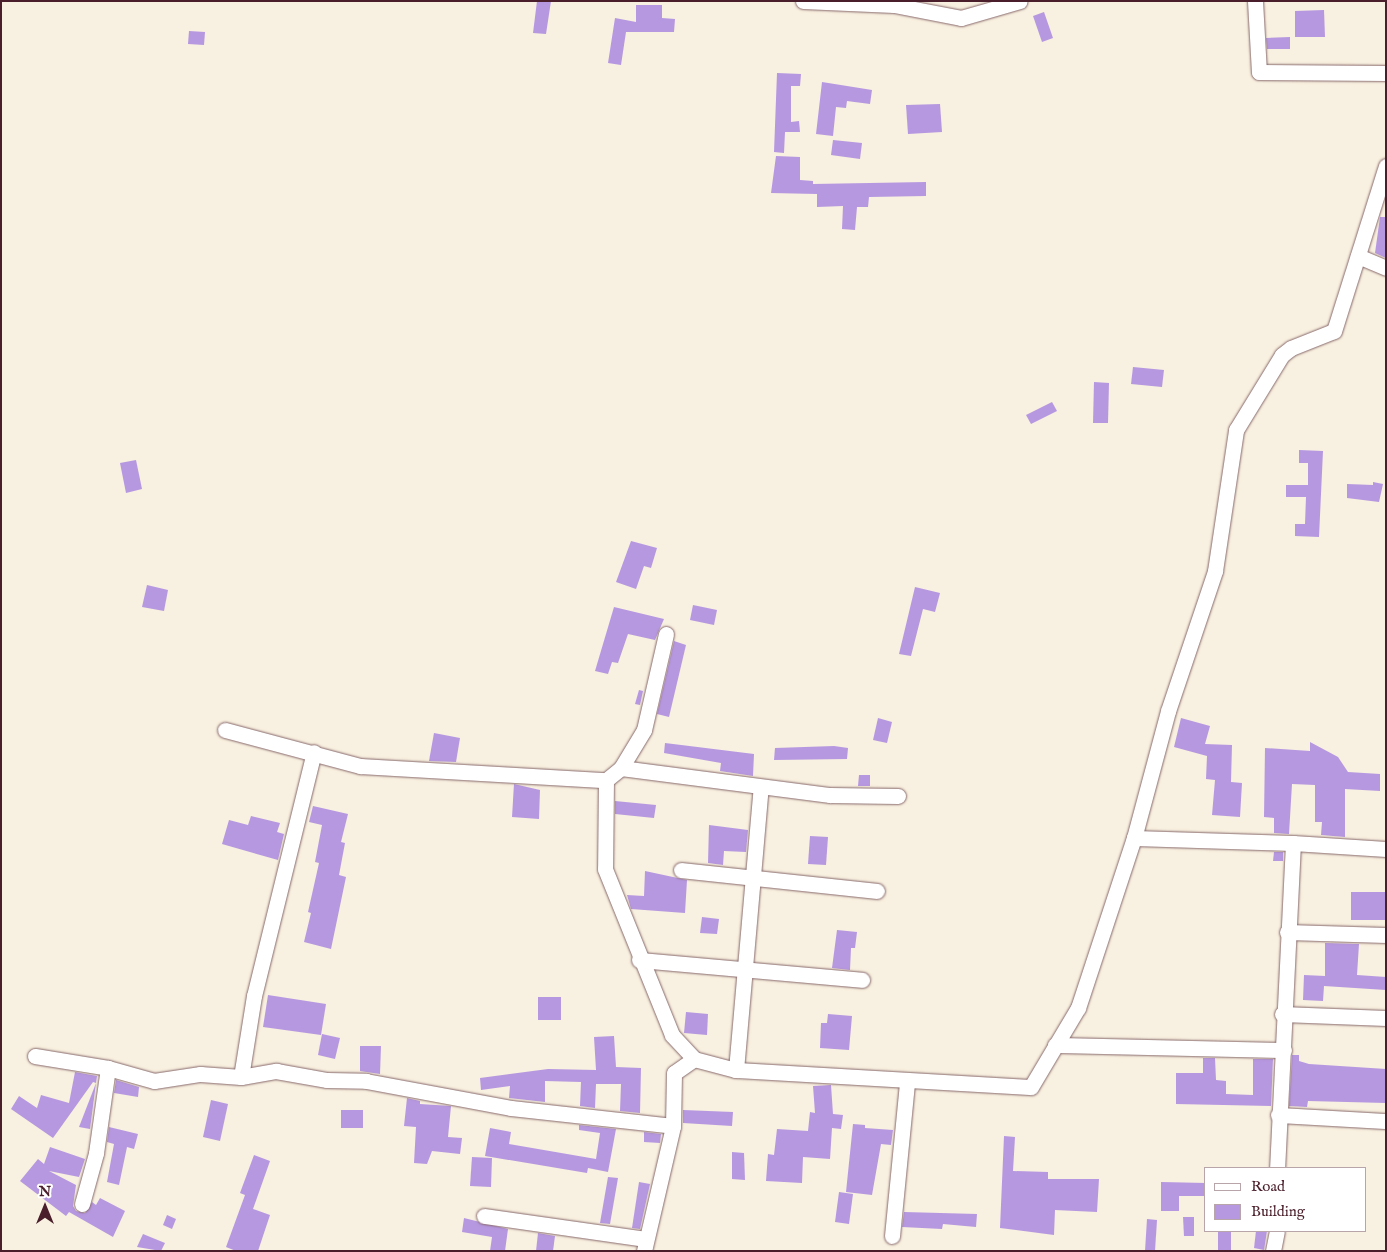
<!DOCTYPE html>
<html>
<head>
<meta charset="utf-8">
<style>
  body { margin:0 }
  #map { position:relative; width:1387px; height:1252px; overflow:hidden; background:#f8f0e0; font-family:"IM FELL English",serif }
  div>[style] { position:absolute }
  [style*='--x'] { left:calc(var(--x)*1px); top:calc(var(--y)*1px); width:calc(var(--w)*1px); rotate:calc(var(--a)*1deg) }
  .building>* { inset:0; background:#b698e0 }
  .roads { filter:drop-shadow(0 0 1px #87686a) drop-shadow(0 0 1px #87686a) }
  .minor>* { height:15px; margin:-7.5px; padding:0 7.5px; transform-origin:7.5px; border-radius:7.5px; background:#fff }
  span { translate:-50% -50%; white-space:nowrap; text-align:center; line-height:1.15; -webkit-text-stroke:4.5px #fff; paint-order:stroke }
  .frame { position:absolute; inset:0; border:2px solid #4a1f2b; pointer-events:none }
  .legend { position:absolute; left:1204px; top:1167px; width:162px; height:65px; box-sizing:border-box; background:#fff; border:1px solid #b7a5aa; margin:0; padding:6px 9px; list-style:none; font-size:15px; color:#4a1f2b }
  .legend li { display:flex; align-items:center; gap:10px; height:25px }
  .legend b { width:25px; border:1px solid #b7a5aa }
  .north { position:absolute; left:20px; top:1182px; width:50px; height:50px; -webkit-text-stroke:4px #fff; paint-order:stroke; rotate:0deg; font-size:14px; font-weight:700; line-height:20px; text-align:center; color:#4a1f2b }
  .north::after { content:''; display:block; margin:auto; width:18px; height:22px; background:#4a1f2b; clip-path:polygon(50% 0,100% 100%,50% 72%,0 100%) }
</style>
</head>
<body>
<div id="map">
  <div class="building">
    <i style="clip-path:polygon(537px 1px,551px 1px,546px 34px,533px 33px)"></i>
    <i style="clip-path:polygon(636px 5px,662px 5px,662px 18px,675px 19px,674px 32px,626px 32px,621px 65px,608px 63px,615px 18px,636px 22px)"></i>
    <i style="clip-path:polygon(1324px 10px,1325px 37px,1295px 37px,1295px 11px)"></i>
    <i style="clip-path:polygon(1044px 12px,1053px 38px,1042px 42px,1033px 16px)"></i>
    <i style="clip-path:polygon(189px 31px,205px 32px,204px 45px,188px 44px)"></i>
    <i style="clip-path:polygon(1290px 37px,1290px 49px,1267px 49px,1266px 38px)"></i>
    <i style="clip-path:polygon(777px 73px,801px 74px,800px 86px,791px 86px,791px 122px,799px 121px,800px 132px,785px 132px,784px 153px,774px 152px)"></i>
    <i style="clip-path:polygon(822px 82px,872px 90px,870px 104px,847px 101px,846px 108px,836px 107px,833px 136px,816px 134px)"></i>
    <i style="clip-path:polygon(940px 104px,942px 132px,908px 134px,906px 105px)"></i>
    <i style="clip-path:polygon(833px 140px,862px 143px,860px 159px,831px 155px)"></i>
    <i style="clip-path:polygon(776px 156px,800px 157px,800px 180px,813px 181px,813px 184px,926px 182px,926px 196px,869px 197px,868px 207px,857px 207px,855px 230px,842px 229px,843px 206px,817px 207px,817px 194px,771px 193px)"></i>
    <i style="clip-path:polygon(1380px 217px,1386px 217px,1386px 258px,1375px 253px)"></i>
    <i style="clip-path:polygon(1133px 367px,1164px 370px,1162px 387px,1131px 384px)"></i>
    <i style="clip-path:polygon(1094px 382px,1109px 383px,1108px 423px,1093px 423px)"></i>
    <i style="clip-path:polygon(1052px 402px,1057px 411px,1031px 424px,1026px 415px)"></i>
    <i style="clip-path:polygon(1299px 450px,1323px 451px,1319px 537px,1295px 536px,1295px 524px,1305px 524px,1306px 497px,1286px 497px,1286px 485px,1308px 485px,1308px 463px,1299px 463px)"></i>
    <i style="clip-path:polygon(136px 460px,142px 489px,126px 493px,120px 463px)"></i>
    <i style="clip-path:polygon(1373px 482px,1383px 484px,1379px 502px,1347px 498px,1347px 484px,1373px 485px)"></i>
    <i style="clip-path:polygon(631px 541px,657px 548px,651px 568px,644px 566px,636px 589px,616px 582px)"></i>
    <i style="clip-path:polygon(147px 585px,168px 590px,164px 611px,142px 607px)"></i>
    <i style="clip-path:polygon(915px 587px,940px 593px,935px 612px,923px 609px,911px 656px,899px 654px)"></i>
    <i style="clip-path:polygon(693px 605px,717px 610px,714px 625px,690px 620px)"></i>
    <i style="clip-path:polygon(614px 607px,664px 619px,655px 640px,628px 634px,618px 663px,612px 662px,608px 674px,595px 671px)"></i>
    <i style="clip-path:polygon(674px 641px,686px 645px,669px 717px,657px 714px)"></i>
    <i style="clip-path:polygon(639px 690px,643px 691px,640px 705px,635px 704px)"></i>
    <i style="clip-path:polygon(878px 718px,892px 722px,887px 743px,873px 740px)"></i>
    <i style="clip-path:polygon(1181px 718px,1210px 726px,1205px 744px,1232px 745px,1231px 782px,1242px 783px,1240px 817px,1212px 815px,1215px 780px,1206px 779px,1207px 756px,1174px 747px)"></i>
    <i style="clip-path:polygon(434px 733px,460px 738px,456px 762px,429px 761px)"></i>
    <i style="clip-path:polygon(1310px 742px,1338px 757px,1348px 772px,1380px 774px,1380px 791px,1345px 789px,1345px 837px,1321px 835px,1322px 822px,1315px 822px,1315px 785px,1292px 784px,1289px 834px,1274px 833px,1274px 818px,1264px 817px,1265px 748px,1310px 751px)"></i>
    <i style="clip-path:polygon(665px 743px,754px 754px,753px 776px,720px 771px,721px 763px,664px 753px)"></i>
    <i style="clip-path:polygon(834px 746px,848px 748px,847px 759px,774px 760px,775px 748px)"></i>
    <i style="clip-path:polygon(859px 775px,870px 775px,870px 786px,858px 786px)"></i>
    <i style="clip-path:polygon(514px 784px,540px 790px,539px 819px,512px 817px)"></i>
    <i style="clip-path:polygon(615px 801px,656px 805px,654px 818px,615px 814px)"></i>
    <i style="clip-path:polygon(313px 806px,348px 814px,341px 842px,345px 843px,339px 875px,346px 877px,331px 949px,304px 942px,311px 913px,308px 912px,319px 863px,315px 862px,322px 825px,309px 822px)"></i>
    <i style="clip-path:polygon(251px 816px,280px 823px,277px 832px,284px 834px,278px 860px,222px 844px,229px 820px,248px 825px)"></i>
    <i style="clip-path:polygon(709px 825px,748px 830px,746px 852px,724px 851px,723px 865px,708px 863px)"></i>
    <i style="clip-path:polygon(810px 836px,828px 837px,826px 865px,808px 864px)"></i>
    <i style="clip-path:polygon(1274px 852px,1283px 852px,1283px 861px,1273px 861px)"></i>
    <i style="clip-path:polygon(645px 871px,687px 880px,685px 913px,631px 909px,627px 895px,644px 896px)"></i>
    <i style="clip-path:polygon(1351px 892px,1386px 892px,1386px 920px,1351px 920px)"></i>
    <i style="clip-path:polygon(702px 917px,719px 919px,717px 934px,700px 933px)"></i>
    <i style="clip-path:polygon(837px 930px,857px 932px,855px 948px,851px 948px,850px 970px,832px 968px)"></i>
    <i style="clip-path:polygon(1325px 943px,1359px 944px,1357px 975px,1386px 977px,1386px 990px,1324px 986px,1323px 1001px,1303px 1000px,1304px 975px,1325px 976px)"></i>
    <i style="clip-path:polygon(268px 995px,326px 1004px,321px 1035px,263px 1027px)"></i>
    <i style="clip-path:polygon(538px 997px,561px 997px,561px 1020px,538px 1020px)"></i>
    <i style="clip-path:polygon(686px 1012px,708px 1014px,707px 1035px,684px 1033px)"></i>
    <i style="clip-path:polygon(828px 1014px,852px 1016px,849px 1050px,820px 1048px,821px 1023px,827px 1023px)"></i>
    <i style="clip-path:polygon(322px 1034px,340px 1038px,335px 1059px,318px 1055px)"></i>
    <i style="clip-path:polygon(614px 1036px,616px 1067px,641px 1068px,640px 1113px,620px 1111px,621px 1084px,596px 1084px,595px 1108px,580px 1106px,581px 1082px,545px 1081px,545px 1102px,509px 1098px,510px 1086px,481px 1090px,480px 1078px,548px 1069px,596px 1070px,594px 1037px)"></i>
    <i style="clip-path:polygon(360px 1046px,381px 1046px,380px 1074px,360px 1071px)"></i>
    <i style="clip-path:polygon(1292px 1055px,1299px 1055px,1299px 1061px,1309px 1064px,1386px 1069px,1386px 1103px,1308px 1101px,1307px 1107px,1289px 1106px)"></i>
    <i style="clip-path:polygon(1203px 1058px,1215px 1058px,1216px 1080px,1226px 1081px,1226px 1094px,1253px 1095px,1253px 1059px,1273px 1059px,1271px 1106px,1176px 1104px,1176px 1073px,1203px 1073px)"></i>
    <i style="clip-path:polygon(75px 1072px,97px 1076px,96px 1083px,93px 1082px,53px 1138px,11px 1109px,19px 1096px,37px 1108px,41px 1095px,69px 1103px)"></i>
    <i style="clip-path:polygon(116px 1080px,139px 1087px,138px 1097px,114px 1093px)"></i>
    <i style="clip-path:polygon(96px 1083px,90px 1129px,79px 1127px)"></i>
    <i style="clip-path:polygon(831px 1085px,833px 1114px,843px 1115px,841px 1129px,832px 1128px,830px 1159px,803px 1157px,802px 1183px,766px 1181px,768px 1154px,774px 1155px,777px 1129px,808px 1131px,810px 1112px,815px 1113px,813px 1086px)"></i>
    <i style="clip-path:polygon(407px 1098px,420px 1101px,420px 1104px,451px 1106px,448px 1137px,462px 1138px,460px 1154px,432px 1151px,427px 1164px,414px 1163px,416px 1127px,404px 1126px)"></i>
    <i style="clip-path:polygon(211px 1100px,228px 1104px,220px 1141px,203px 1137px)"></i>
    <i style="clip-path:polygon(341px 1110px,363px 1110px,363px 1128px,341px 1128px)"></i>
    <i style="clip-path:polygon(683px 1110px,733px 1112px,732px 1126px,683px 1123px)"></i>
    <i style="clip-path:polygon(853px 1124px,865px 1125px,865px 1128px,893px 1130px,891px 1145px,881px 1144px,872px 1195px,846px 1192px)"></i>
    <i style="clip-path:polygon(579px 1125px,616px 1129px,608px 1172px,588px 1168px,587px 1173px,485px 1156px,490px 1128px,511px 1132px,509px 1144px,596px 1159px,600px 1133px,579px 1130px)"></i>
    <i style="clip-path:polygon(109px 1127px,138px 1134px,134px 1149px,127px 1147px,119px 1185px,107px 1182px,114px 1144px,107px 1142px)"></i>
    <i style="clip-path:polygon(644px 1132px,661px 1134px,660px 1143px,644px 1142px)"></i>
    <i style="clip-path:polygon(1004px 1136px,1015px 1137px,1013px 1171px,1048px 1172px,1048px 1179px,1099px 1179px,1097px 1212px,1055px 1210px,1054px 1235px,1000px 1228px)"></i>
    <i style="clip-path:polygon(50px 1147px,85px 1159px,79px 1177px,49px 1171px,76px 1185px,73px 1206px,76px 1211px,85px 1213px,92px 1202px,96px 1205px,100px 1198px,125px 1211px,113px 1237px,69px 1212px,66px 1216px,20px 1181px,38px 1159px,44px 1164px)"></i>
    <i style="clip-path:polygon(732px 1152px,744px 1153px,745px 1180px,732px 1179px)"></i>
    <i style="clip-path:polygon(254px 1155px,270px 1161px,253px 1209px,270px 1215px,258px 1251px,236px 1251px,226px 1247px,245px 1195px,240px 1193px)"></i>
    <i style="clip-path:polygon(472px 1157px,492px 1158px,491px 1187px,470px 1186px)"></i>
    <i style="clip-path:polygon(608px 1177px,618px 1178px,610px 1224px,600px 1223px)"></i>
    <i style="clip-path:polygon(639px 1182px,650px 1184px,640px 1229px,632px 1228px)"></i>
    <i style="clip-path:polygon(1161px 1182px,1206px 1183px,1206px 1196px,1179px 1196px,1179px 1211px,1161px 1211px)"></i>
    <i style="clip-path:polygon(839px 1192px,853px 1194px,849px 1224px,835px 1222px)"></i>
    <i style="clip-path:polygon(904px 1212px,977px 1214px,976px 1227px,943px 1224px,942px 1229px,902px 1227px)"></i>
    <i style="clip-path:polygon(167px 1215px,176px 1219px,172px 1229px,163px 1225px)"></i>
    <i style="clip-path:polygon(1183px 1217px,1194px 1217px,1194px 1236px,1184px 1236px)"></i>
    <i style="clip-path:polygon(464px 1218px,508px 1229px,505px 1251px,490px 1251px,492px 1237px,462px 1232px)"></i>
    <i style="clip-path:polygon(1147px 1219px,1157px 1220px,1155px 1251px,1145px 1251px)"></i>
    <i style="clip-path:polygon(1218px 1231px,1231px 1231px,1231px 1251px,1218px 1251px)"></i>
    <i style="clip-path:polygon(1256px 1231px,1267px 1231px,1264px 1250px,1254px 1248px)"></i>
    <i style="clip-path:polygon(538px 1233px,555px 1236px,553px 1251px,536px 1251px)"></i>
    <i style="clip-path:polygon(143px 1234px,165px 1243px,161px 1251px,137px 1247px)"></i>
  </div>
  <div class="roads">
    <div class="minor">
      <i style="--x:803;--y:1;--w:91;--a:2.5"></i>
      <i style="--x:894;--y:5;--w:68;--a:11"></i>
      <i style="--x:961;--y:18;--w:61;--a:-16.1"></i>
      <i style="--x:1255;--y:1;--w:71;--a:86.8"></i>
      <i style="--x:1259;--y:72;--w:127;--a:0.5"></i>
      <i style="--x:1358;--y:256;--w:30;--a:23"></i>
      <i style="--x:666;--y:634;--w:98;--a:102.9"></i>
      <i style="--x:644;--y:730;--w:44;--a:121.2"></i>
      <i style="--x:621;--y:768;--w:19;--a:141"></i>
      <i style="--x:606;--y:780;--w:89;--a:90.6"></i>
      <i style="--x:605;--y:869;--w:179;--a:68"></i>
      <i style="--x:672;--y:1035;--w:33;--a:47"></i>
      <i style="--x:225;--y:730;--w:140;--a:14.9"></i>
      <i style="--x:360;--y:766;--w:246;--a:3.3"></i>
      <i style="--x:621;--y:768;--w:211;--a:7.4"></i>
      <i style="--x:830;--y:795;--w:68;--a:0.8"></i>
      <i style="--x:1134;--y:838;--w:159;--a:1.8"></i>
      <i style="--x:1293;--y:843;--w:325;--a:92.8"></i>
      <i style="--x:1293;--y:843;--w:93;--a:3.7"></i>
      <i style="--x:681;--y:870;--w:197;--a:6.1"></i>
      <i style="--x:1287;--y:932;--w:99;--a:1.7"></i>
      <i style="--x:639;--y:960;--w:224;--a:5.1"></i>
      <i style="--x:1282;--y:1014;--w:104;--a:2.2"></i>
      <i style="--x:1055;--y:1045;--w:229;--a:1.3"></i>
      <i style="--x:35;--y:1056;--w:74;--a:9.3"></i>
      <i style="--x:108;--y:1068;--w:48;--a:15.8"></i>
      <i style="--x:154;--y:1081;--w:47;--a:-8.7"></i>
      <i style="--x:200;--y:1074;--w:41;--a:4.2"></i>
      <i style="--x:241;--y:1077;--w:36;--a:-10"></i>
      <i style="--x:276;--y:1071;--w:52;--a:10"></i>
      <i style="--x:327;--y:1080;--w:39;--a:1"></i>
      <i style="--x:366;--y:1081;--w:147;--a:10.5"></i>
      <i style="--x:511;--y:1108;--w:163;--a:6.3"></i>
      <i style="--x:736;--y:1070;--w:284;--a:-85"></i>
      <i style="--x:241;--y:1077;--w:82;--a:-80.9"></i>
      <i style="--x:254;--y:996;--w:251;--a:-76.2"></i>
      <i style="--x:1278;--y:1115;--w:108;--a:3.2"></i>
      <i style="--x:82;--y:1204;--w:53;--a:-74.6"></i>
      <i style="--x:96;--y:1153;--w:86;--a:-82"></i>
      <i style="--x:484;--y:1216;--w:163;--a:8.1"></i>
      <i style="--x:892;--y:1236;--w:155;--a:-84.4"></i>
      <i style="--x:644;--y:1251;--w:128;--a:-76.9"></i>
      <i style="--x:673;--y:1126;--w:53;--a:-88.9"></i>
      <i style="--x:674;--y:1073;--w:24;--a:-35"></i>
      <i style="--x:694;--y:1059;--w:43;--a:14.7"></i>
      <i style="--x:736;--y:1070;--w:295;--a:3.3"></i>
      <i style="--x:1031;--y:1087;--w:92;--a:-59.3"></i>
      <i style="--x:1078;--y:1008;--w:179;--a:-71.8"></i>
      <i style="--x:1134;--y:838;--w:131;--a:-75"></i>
      <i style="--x:1168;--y:711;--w:148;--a:-71.4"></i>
      <i style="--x:1215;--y:571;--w:143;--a:-81.5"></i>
      <i style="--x:1236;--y:430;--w:88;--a:-58.5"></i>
      <i style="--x:1282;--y:355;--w:11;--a:-38"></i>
      <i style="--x:1291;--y:348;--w:46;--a:-21.6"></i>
      <i style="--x:1334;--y:331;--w:173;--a:-72.5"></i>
      <i style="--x:1273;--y:1251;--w:20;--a:-79"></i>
    </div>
  </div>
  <div class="frame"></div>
  <ul class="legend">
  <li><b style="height:6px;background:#fff"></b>Road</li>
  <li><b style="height:14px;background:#b698e0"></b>Building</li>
  </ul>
  <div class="north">N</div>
</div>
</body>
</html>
